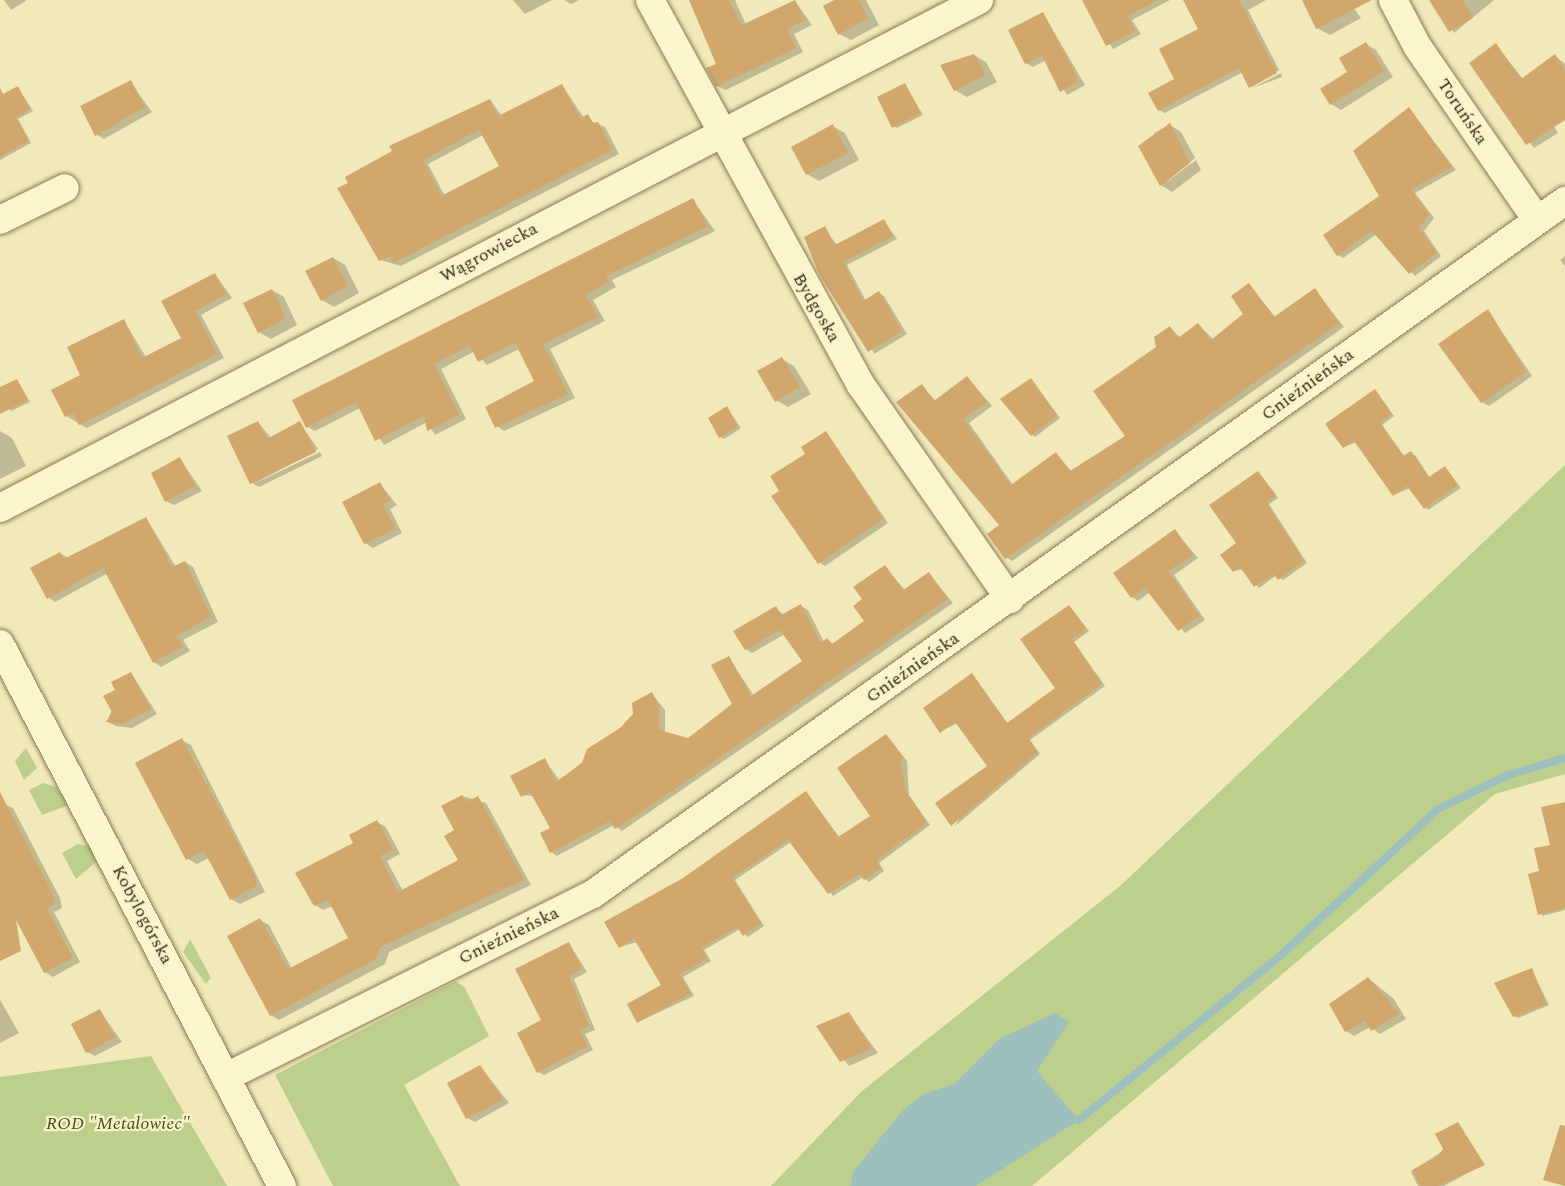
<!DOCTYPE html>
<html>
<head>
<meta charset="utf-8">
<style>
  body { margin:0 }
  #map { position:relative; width:1565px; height:1186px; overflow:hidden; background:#f1e9b9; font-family:Spectral,serif }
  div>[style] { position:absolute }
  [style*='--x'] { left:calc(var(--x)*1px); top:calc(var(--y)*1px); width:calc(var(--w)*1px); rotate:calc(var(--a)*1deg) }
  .green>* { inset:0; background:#bccf8d }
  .water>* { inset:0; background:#9ec0bc }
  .shadow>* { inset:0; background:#0003 }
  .stream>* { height:8px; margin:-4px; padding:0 4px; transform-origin:4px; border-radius:4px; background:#9ec0bc }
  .building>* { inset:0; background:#d2a76b }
  .roads { filter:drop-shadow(0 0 2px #887853) drop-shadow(0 0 2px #887853) }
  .minor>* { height:28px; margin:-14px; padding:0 14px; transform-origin:14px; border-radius:14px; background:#fbf5cc }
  span { translate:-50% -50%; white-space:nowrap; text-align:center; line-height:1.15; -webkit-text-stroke:4.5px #f8f2c9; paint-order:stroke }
  .street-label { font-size:18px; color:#352b19 }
  .park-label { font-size:18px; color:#3d531e; font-style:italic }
</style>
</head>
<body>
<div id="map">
  <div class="green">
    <i style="clip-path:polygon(1565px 465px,1565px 774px,1495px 794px,1032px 1186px,771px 1186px,862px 1091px,1120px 886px)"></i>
    <i style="clip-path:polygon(26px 748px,37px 768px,24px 780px,15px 761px)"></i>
    <i style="clip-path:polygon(43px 783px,56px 787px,69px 805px,42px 815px,29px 790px)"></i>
    <i style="clip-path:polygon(78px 844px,91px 847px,96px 862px,76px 879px,62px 853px)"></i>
    <i style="clip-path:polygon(190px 939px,211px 978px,206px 984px,183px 952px)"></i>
    <i style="clip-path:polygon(456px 981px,465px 988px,489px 1036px,404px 1085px,460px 1186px,333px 1186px,275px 1075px)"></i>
    <i style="clip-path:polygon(151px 1056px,227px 1186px,0 1186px,0 1077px)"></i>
  </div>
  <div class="water">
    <i style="clip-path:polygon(1055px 1013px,1069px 1022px,1037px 1071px,1079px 1120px,976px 1186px,851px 1186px,852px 1173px,903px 1110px,926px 1093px,954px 1084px,999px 1039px)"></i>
  </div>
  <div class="shadow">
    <i style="clip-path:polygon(4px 0,25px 0,26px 1px,11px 10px)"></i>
    <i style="clip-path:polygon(513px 0,552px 0,525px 14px)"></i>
    <i style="clip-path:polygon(564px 0,579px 0,571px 4px)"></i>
    <i style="clip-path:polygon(690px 0,735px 0,746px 25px,795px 1px,812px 25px,794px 34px,803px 52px,726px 90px,717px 86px,718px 64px)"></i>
    <i style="clip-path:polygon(838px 0,866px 0,879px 25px,851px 40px,839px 34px)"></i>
    <i style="clip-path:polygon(1083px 0,1170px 0,1132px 20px,1141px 34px,1113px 49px)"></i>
    <i style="clip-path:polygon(1184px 0,1266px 0,1248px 10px,1279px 70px,1252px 87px,1243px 72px,1165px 113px,1159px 110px,1200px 30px)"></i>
    <i style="clip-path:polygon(1322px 0,1348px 0,1361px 18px,1330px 35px,1317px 28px)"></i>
    <i style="clip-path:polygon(1436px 0,1494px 0,1454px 33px)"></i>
    <i style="clip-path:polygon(1043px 13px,1085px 85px,1067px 95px,1046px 60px,1033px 67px,1026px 63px)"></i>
    <i style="clip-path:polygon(1366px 44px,1376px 50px,1393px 77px,1341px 110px,1331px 104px)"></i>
    <i style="clip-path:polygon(1496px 45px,1523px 79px,1555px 56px,1565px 64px,1565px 119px,1554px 126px,1558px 133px,1534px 148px,1471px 63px)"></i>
    <i style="clip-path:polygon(974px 55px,986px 62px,997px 82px,967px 97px,955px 90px,942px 66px)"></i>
    <i style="clip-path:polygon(1281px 73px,1282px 77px,1252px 88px)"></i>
    <i style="clip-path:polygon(130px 82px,152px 112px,104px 139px,97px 135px)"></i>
    <i style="clip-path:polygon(evenodd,562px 85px,584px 118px,605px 127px,619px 154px,401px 266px,380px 260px,339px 189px,490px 100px,502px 116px,562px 85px,483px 135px,501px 167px,445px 196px,428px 164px,483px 135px)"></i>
    <i style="clip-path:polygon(905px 85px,923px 115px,897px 128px,893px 126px)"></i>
    <i style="clip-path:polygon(18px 88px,33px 111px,18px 119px,31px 143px,0 160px,0 97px)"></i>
    <i style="clip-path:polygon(1409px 109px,1456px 170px,1415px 193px,1434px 218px,1424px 231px,1441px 256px,1415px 276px,1377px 234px,1343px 258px,1338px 255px,1381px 196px)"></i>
    <i style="clip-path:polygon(1170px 125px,1181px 132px,1195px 158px,1164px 184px,1196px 160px,1201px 170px,1172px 192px,1161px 185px,1154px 133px)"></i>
    <i style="clip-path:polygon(832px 126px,845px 133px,859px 160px,819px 181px,807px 174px)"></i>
    <i style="clip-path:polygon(693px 200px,715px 231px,612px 280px,616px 287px,593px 300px,605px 321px,550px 349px,575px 398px,504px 431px,497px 426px,536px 382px,519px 349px,487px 365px,475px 351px,441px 369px,466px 419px,435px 435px,427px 422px,384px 445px,360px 408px,315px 431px,308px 427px)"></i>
    <i style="clip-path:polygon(884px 221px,897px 239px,847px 265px,866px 301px,879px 293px,884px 296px,907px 334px,874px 354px,824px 228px,837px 245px)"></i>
    <i style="clip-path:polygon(1565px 256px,1565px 266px,1560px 260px)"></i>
    <i style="clip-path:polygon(333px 258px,345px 265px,359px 293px,334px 307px,322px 300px)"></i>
    <i style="clip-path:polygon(215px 274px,232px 298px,201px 315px,224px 358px,87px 428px,66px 416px,82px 376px,124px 321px,146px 357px,183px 339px,163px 302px)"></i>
    <i style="clip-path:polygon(1249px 285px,1276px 318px,1315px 290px,1344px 327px,1012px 561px,1006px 557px,1001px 525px,898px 402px,922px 386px,936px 401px,968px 378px,992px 406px,969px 423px,1013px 485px,1056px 454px,1072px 472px,1127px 436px,1170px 328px,1181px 338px,1198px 324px,1214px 340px,1245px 314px)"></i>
    <i style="clip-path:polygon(272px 290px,284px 297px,297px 325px,271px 339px,259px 332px)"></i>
    <i style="clip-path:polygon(1488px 311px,1532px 376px,1489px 406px,1482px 402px)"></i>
    <i style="clip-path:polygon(782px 359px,794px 366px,811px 394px,788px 407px,776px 400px)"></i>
    <i style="clip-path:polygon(1031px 379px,1060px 418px,1035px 437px,1032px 435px)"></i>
    <i style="clip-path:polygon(17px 380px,30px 402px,11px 411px,0 389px)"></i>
    <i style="clip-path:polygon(1375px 390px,1394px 416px,1382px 425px,1405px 457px,1415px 455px,1430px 478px,1445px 468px,1461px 488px,1428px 510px,1410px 488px,1394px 495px,1357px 442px,1344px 447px)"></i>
    <i style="clip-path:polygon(727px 408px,741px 428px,724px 439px,720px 437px)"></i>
    <i style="clip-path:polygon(258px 422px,271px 438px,300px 423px,318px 449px,254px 484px,320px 452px,322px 456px,259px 487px,252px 483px)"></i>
    <i style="clip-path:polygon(0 431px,12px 438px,26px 466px,0 479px)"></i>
    <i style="clip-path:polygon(826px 432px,888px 523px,825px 566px,819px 562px,807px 454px)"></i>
    <i style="clip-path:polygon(180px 459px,202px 491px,174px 505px,166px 501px)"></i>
    <i style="clip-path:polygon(1258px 473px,1278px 498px,1269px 504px,1307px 563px,1283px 580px,1277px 575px,1259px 588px,1244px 569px,1234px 571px)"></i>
    <i style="clip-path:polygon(380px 484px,397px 505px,390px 509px,402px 533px,373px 548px,365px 543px)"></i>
    <i style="clip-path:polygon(146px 518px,176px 567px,185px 562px,193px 567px,218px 622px,183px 640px,190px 651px,161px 667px,154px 662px,108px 573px,55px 602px,48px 597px,60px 553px,68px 558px)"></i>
    <i style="clip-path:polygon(1175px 531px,1198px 558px,1174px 575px,1205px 620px,1185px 633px,1150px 592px,1138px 601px,1132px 597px)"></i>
    <i style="clip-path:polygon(885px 567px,905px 590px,929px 574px,953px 603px,622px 831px,614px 825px,557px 856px,551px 852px,552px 829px,534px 796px,522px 795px,545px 760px,560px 781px,621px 729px,652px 694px,665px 710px,665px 733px,688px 739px,734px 705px,729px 658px,754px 696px,804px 662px,785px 634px,752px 653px,746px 649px,776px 608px,784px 615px,801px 606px,808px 610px,824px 642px,835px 644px,866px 621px,864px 599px)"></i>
    <i style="clip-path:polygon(1069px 606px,1089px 631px,1074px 642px,1105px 686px,1030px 740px,1040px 754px,955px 826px,989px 766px,958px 723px,941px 731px,972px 675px,1008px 724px,1057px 689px)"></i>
    <i style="clip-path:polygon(131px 673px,157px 714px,132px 728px,116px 726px,108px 722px,117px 691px)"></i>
    <i style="clip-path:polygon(887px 736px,907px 761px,909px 795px,930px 825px,879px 863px,884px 871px,869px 882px,863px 877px,833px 896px,791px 842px,735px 880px,764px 926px,748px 937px,740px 929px,704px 950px,711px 961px,683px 977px,694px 996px,638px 1022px,663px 986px,637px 942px,620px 947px,683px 879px,806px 792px,840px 838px,872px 816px)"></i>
    <i style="clip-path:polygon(182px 740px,191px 745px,265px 892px,240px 904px,231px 899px,209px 858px,197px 864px,188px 859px)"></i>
    <i style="clip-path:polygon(462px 796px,486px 803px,531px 885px,389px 952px,385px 964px,279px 1020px,271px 1015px,260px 920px,269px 925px,292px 969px,350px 939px,333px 906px,323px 910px,315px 905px,355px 844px,377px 822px,386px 827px,400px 854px,387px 861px,403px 891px,460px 861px,456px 831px)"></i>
    <i style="clip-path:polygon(5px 804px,13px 808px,60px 898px,62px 908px,54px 912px,80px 962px,53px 977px,45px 972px,0 870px,0 806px)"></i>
    <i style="clip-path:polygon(1565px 804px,1565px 910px,1542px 916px,1541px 873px)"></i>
    <i style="clip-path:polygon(569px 943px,587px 972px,574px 979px,595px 1030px,585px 1034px,593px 1050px,544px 1075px,538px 1072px,543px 1020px)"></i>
    <i style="clip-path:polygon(1532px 970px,1549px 1005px,1518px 1018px,1514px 1016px)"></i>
    <i style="clip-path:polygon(1369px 979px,1394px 999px,1406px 1019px,1380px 1034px,1370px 1027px,1354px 1036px,1346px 1031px)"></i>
    <i style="clip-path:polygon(0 1000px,19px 1033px,0 1043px)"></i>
    <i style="clip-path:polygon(100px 1011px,122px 1042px,95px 1056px,87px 1052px)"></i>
    <i style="clip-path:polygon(849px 1014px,878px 1053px,849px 1066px,818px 1027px)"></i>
    <i style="clip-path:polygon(480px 1066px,509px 1103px,475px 1122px,467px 1118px)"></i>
    <i style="clip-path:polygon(1458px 1124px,1479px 1158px,1477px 1168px,1444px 1186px,1418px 1186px,1411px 1172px,1447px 1148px)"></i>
  </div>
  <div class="stream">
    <i style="--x:1079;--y:1120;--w:258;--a:-39.2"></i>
    <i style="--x:1279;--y:957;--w:217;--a:-42.9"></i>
    <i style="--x:1438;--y:809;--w:78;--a:-25.9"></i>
    <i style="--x:1508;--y:775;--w:59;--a:-16.6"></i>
  </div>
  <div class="building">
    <i style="clip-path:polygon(689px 0,729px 0,742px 25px,795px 0,805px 20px,787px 29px,796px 48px,716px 87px,706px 68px,716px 64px)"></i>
    <i style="clip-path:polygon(834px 0,859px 0,868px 18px,838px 35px,823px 6px)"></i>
    <i style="clip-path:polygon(1082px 0,1158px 0,1127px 16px,1136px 31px,1106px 46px)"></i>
    <i style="clip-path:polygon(1183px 0,1239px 0,1277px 73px,1249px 88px,1239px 68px,1158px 111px,1148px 93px,1174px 79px,1159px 49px,1198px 29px)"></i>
    <i style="clip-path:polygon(1302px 0,1372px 0,1316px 29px)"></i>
    <i style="clip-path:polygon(1429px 0,1462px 0,1473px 18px,1449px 32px)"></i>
    <i style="clip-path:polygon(1043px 12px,1079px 81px,1060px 92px,1042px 56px,1025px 64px,1008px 30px)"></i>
    <i style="clip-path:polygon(1366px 42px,1384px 71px,1330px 105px,1320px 89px,1347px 72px,1339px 58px)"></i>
    <i style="clip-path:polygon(1496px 43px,1521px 79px,1555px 54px,1565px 70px,1565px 120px,1526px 145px,1469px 63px)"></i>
    <i style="clip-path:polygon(974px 54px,985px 75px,954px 91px,940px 65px)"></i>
    <i style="clip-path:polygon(131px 80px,145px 107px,95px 136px,80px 106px)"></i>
    <i style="clip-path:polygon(905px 83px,921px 113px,892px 128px,877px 97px)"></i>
    <i style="clip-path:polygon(evenodd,562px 84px,580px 118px,588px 114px,593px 123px,598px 122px,613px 150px,393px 263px,390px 256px,379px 261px,337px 188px,348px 183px,345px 177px,392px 151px,389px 146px,490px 99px,498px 116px,562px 84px,479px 130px,499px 166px,441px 196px,423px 160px,479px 130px)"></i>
    <i style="clip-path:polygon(18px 86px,30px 109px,16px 117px,29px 141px,0 157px,0 88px,3px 94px)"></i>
    <i style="clip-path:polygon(1409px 107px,1452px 167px,1411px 189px,1429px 214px,1419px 228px,1437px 253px,1409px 274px,1372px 231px,1337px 256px,1323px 235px,1379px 196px,1353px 151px)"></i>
    <i style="clip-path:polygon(1170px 123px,1190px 163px,1160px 186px,1138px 146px)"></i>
    <i style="clip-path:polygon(833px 124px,848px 153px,806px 175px,791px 147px)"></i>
    <i style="clip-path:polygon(693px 198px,708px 226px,606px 276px,609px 282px,586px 295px,598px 317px,543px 344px,568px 394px,495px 428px,485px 407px,534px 381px,515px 343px,478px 362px,470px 346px,434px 364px,459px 415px,427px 431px,424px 416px,375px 441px,356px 402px,306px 428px,292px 400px)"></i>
    <i style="clip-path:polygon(884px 219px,893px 236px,843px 262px,863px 301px,879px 291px,902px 331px,868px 352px,819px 274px,804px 237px,825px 226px,835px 245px)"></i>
    <i style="clip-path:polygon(333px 257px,348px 286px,321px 301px,305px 271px)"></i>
    <i style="clip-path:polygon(215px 273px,226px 294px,195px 311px,217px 354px,79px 425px,73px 413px,65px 417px,51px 390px,80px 375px,67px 347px,124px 319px,142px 358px,181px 338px,161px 301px)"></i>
    <i style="clip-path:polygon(1249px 283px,1274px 317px,1315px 288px,1339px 323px,1005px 559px,987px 534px,999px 525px,896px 402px,922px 384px,934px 401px,967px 376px,987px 402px,963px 419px,1011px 485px,1056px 452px,1070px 471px,1125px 436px,1093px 391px,1156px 347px,1154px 337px,1170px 326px,1178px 338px,1198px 323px,1211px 340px,1243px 314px,1231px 296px)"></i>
    <i style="clip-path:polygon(272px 289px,286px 318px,258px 333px,243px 303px)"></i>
    <i style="clip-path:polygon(1488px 309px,1526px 372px,1481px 403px,1438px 344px)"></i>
    <i style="clip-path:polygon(782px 357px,800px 387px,775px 402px,757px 371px)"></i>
    <i style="clip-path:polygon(1031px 378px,1057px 415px,1031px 436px,1000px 399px)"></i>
    <i style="clip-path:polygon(17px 379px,28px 400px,0 414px,0 387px)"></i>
    <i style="clip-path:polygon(1375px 389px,1392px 414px,1380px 422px,1403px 456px,1411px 451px,1429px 477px,1445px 466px,1458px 485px,1424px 509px,1407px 486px,1393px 496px,1354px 441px,1343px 448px,1325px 424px)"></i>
    <i style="clip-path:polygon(727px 406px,738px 426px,719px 438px,708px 418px)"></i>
    <i style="clip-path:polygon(258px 421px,267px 439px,300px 421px,316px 452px,250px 484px,227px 436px)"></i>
    <i style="clip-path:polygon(826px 431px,883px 519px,818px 564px,771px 496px,779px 491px,770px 476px,805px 454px,801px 447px)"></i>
    <i style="clip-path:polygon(180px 457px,195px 486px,165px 502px,151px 473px)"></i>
    <i style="clip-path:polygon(1258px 471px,1276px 495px,1266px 502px,1304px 561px,1278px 580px,1274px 574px,1254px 587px,1240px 567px,1233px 572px,1220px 555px,1236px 543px,1209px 505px)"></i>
    <i style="clip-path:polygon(380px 482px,390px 501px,383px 505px,395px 529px,364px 544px,342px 502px)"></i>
    <i style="clip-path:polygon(146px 517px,172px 567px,185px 561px,211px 617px,177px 636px,183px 647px,153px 663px,103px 568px,47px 599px,30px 568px,60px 552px,64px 559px)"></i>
    <i style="clip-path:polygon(1175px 529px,1193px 555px,1168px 571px,1200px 616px,1178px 631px,1145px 588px,1131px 598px,1113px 573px)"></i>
    <i style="clip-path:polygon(885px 565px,903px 590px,929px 572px,948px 599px,640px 813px,615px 829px,610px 821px,550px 853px,540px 833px,550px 828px,530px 792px,521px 797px,510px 776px,545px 758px,556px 782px,582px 763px,587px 749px,620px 728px,633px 714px,632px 703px,652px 692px,659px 706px,659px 730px,688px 738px,732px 704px,711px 665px,729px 656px,751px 696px,802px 661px,780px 630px,745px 650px,733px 631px,776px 606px,781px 615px,801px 604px,821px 643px,827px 638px,832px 644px,864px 621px,853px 606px,862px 599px,853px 587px)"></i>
    <i style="clip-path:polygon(1069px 605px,1087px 629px,1072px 639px,1102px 684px,1028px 738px,1038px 752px,951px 826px,935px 803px,987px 766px,955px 722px,940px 733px,923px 708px,972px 673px,1007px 723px,1025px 710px,1055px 688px,1020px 639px)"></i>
    <i style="clip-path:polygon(131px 672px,151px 709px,123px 724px,106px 722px,112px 712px,103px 696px,115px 690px,111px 682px)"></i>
    <i style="clip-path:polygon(886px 734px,904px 758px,900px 761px,906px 791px,927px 823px,876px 860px,881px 868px,864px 880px,860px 874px,828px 894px,788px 840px,732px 878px,761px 923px,743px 936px,737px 927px,701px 948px,708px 958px,680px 975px,691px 993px,637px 1023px,627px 1004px,661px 985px,634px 939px,619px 948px,604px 922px,683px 878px,806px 791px,838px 837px,870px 816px,837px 768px)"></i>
    <i style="clip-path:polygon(182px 738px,256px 878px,256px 886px,230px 900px,204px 851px,186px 860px,135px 763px)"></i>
    <i style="clip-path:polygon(0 792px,52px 892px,54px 904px,47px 908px,73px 958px,44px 973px,16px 920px,21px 951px,0 961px)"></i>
    <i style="clip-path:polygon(462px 795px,466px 802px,478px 796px,524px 880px,380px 947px,376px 959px,270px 1016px,227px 936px,260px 918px,288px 969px,348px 938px,328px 900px,314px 906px,295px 873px,353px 843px,349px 835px,377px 820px,393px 850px,380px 856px,398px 892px,458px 860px,444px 836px,454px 830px,441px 806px)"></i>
    <i style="clip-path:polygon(1565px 802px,1565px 908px,1538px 915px,1528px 874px,1539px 871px,1534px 848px,1550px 845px,1541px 807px)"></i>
    <i style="clip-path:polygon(569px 942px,582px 969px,569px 976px,589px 1026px,580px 1031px,588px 1046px,537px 1073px,517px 1033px,541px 1020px,515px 969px)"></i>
    <i style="clip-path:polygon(1532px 968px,1546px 1004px,1513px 1017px,1494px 983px)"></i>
    <i style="clip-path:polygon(1368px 977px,1399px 1014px,1371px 1031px,1365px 1021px,1345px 1032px,1329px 1004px)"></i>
    <i style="clip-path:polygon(100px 1009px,115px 1037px,86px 1053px,71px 1024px)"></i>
    <i style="clip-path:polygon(849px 1012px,872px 1048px,840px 1062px,816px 1026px)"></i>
    <i style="clip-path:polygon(480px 1065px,503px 1099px,466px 1119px,447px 1083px)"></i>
    <i style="clip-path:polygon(1458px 1122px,1485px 1165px,1438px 1186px,1421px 1186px,1412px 1170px,1438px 1156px,1443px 1149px,1435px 1134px)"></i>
    <i style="clip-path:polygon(1560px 1125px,1565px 1126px,1565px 1186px,1543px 1180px)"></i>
  </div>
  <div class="roads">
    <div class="minor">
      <i style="--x:650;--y:0;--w:439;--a:61.3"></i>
      <i style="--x:861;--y:385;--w:261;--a:55.2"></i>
      <i style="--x:1393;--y:0;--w:52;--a:62.4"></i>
      <i style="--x:1417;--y:46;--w:211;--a:55.4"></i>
      <i style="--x:0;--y:220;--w:72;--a:-26.2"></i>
      <i style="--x:0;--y:508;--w:1103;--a:-27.42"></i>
      <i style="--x:0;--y:644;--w:611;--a:62.51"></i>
      <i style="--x:226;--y:1077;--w:410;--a:-26.5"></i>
      <i style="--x:593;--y:894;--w:1194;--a:-35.49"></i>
    </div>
  </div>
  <div class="street-label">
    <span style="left:1462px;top:112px;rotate:56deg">Toruńska</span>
    <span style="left:489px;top:253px;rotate:-28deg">Wągrowiecka</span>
    <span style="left:816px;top:308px;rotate:60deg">Bydgoska</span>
    <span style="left:1308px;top:385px;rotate:-36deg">Gnieźnieńska</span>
    <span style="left:913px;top:668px;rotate:-35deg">Gnieźnieńska</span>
    <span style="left:142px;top:915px;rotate:62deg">Kobylogórska</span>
    <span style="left:509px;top:936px;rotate:-26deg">Gnieźnieńska</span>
  </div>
  <div class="park-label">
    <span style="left:118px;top:1124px">ROD "Metalowiec"</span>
  </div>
</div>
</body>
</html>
